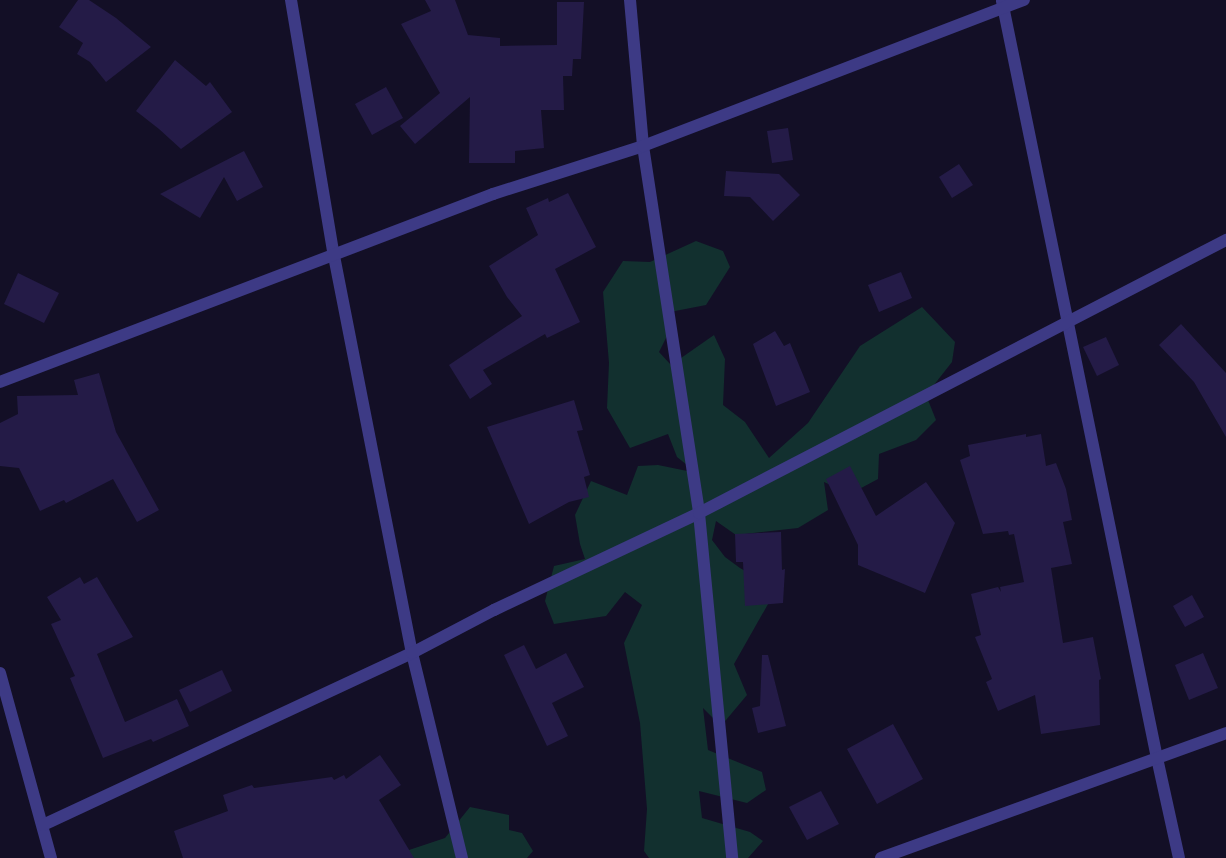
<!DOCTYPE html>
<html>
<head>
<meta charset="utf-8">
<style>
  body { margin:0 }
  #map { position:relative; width:1226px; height:858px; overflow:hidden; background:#130f26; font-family:"Roboto Condensed",sans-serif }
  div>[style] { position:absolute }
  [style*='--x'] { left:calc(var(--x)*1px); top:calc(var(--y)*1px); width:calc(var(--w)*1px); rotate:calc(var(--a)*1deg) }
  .green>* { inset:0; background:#12302f }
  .building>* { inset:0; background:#241b47 }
  .minor>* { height:12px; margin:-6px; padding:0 6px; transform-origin:6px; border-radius:6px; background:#3d3a85 }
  span { translate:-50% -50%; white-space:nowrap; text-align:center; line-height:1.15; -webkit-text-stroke:4px #130f26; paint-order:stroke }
</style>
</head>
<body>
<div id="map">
  <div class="green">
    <i style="clip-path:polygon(696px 241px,723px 251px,730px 267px,706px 305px,670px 312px,671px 328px,659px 352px,671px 365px,714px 335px,725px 359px,723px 405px,745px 422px,769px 458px,808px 423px,860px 346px,922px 307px,955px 342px,952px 362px,926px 395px,936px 420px,916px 440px,879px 454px,878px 479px,850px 494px,824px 482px,828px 510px,798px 528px,736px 535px,716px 521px,712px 540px,725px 557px,740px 568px,761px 580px,772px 597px,734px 664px,747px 695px,721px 726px,703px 708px,708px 750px,762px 772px,766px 790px,747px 803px,699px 791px,702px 818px,750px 832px,763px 841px,748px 858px,649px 858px,644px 851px,647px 809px,640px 723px,624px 643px,642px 605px,625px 592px,606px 616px,554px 624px,545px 601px,554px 566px,585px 559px,580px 544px,575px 515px,591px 481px,627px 495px,638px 466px,658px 465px,697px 473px,677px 457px,668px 434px,630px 448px,607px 408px,609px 363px,603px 292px,623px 261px,650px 262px)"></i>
    <i style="clip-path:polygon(470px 807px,509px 815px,509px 830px,522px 833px,533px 851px,527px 858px,409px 858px,409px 850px,445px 838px)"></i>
  </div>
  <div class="building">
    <i style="clip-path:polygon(78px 0,89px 0,116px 18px,151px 47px,106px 82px,90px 62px,77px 54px,83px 43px,59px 27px)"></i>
    <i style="clip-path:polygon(425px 0,455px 0,468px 35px,500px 38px,500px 46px,557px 45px,557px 2px,584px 2px,581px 59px,573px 59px,572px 76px,563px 76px,564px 110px,541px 110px,544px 148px,515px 151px,515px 163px,469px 163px,470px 97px,415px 144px,400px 126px,440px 93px,401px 24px,431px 11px)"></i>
    <i style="clip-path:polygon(175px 60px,206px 86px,210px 82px,232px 112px,181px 149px,159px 129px,136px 111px)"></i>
    <i style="clip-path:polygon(386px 87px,403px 118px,372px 135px,355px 104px)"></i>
    <i style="clip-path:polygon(788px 128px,793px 160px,772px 163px,767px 131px)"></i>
    <i style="clip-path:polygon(244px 151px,263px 187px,237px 201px,224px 177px,200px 218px,160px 194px)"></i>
    <i style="clip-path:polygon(959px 164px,973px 185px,952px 198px,939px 177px)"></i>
    <i style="clip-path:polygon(726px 171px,779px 174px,800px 195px,773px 221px,750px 197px,724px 196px)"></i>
    <i style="clip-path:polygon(568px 193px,596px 247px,555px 269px,580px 322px,547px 338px,545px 334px,483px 370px,492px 384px,470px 399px,449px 365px,522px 316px,507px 297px,489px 266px,538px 235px,526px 208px,548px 198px,549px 202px)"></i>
    <i style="clip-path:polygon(901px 272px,912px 298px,879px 312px,868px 285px)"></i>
    <i style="clip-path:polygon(18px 273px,59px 293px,44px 323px,4px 304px)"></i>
    <i style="clip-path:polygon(1181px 324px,1226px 373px,1226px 437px,1194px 382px,1159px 345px)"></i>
    <i style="clip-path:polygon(775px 331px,784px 346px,790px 343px,810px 392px,776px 406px,753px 344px)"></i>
    <i style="clip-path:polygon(1106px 337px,1119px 365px,1097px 376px,1083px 347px)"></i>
    <i style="clip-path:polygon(99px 373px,116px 432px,159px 510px,137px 522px,113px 479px,66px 503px,64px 500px,40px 511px,19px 468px,0 466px,0 423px,18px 414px,17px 396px,78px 395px,74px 380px)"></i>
    <i style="clip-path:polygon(574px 400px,583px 430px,577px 431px,590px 475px,584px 477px,589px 497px,569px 502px,529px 524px,487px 427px)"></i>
    <i style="clip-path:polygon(1026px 434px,1026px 437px,1041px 434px,1046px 466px,1056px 463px,1066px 489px,1072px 520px,1063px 522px,1072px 564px,1051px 568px,1063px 643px,1093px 637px,1101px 679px,1099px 680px,1100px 725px,1041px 734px,1035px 695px,998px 711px,986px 682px,992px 679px,975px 637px,981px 635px,971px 594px,998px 587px,1001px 592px,1000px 587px,1024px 582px,1014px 534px,1009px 535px,1008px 531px,983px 534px,960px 460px,970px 456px,968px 445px)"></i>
    <i style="clip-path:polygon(850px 466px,876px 516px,926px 482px,955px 523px,925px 593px,858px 565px,858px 545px,826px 479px)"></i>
    <i style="clip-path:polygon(781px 532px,782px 570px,785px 569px,783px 603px,745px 606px,743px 562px,736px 562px,735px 534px)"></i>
    <i style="clip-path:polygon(80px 577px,84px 584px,97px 577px,133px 637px,97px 654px,125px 722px,177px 699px,189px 726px,153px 742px,151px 739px,103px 758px,70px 678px,75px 676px,51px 624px,61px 620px,47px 597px)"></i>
    <i style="clip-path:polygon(1192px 595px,1204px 617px,1185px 627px,1173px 606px)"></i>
    <i style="clip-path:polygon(524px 645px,536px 669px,566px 653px,584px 687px,552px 703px,568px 736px,547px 746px,504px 655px)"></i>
    <i style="clip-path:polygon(1203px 653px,1218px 688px,1189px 700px,1175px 665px)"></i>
    <i style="clip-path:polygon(762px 655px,768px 655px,786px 726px,758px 733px,752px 708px,760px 706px)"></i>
    <i style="clip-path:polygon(222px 670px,232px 691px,190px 712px,179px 690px)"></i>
    <i style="clip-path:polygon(893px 724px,923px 779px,877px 804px,847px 749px)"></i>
    <i style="clip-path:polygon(380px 755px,401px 785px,379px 800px,414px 858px,183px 858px,174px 831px,228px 811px,223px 795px,252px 785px,254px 788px,332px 777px,334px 780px,344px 775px,346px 779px)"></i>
    <i style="clip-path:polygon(821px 791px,839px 824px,807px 840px,789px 807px)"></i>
  </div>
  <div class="minor">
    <i style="--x:291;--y:0;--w:260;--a:80.5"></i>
    <i style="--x:334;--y:256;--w:405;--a:78.9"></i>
    <i style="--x:412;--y:653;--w:211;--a:76.3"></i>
    <i style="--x:630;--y:0;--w:147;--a:84.9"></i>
    <i style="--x:643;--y:146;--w:371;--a:81.3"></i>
    <i style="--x:699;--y:513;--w:347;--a:84.5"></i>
    <i style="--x:1002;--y:1;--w:773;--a:78.43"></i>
    <i style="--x:1157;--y:758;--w:102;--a:77.6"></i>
    <i style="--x:0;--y:382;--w:528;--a:-20.87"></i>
    <i style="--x:493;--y:194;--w:157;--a:-17.7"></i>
    <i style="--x:643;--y:146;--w:408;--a:-21"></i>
    <i style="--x:0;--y:673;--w:192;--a:74.6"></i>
    <i style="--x:43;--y:825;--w:407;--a:-25"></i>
    <i style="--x:412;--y:653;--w:93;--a:-27.7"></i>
    <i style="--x:494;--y:610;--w:227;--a:-25.3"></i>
    <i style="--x:699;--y:513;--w:594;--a:-27.39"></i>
    <i style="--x:881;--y:858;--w:367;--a:-19.9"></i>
  </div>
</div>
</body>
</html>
